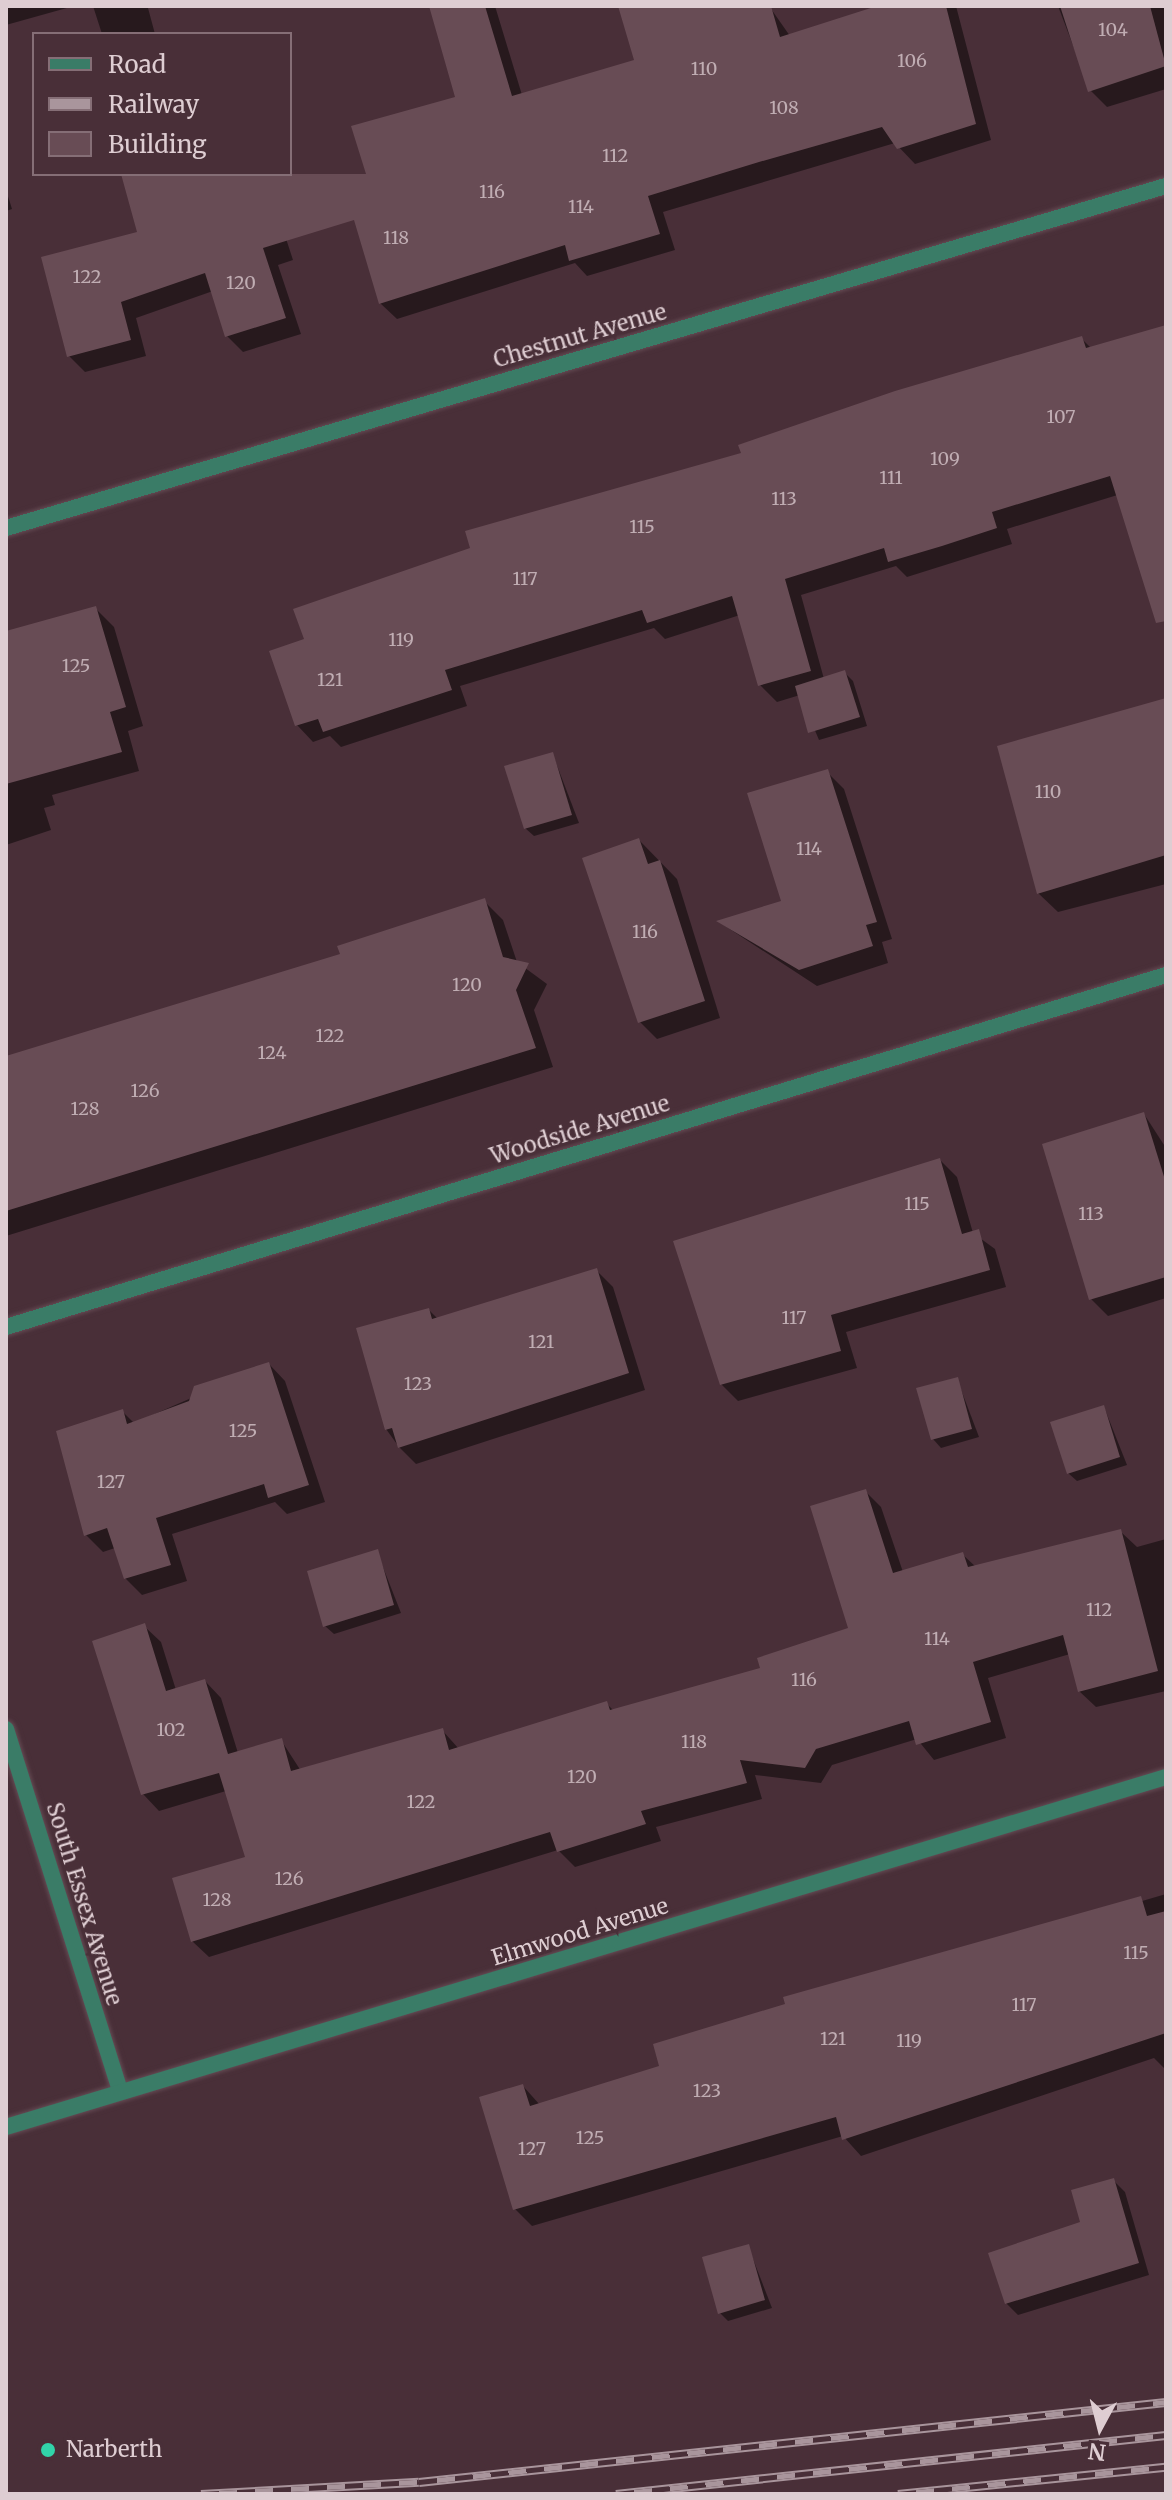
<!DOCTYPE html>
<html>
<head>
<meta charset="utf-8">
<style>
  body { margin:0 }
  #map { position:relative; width:1172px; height:2500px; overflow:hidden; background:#492f38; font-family:Merriweather,serif }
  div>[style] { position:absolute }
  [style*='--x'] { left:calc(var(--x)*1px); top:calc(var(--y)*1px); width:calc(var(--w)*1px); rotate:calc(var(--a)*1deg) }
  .shadow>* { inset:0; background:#0007 }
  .building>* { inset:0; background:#684c55 }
  .roads { filter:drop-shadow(0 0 2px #644b54) drop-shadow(0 0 2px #644b54) }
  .street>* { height:16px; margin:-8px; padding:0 8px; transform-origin:8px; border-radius:8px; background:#3a7c67 }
  .rail>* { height:9px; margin-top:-4.5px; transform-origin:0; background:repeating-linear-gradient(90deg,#492f38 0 18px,#a9959c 0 36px); box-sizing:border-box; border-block:2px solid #a9959c }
  .dots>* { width:22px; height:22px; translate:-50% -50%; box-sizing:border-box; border:4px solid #492f38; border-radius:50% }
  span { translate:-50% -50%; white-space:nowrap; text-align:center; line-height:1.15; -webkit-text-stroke:6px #492f38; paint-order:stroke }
  .number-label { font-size:18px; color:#c0adb3 }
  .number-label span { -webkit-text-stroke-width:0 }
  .street-label { font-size:22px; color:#decdd2 }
  .poi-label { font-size:22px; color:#decdd2 }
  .left { translate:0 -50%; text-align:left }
  .frame { position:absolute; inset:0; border:8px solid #decdd2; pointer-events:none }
  .legend { position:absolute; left:32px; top:32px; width:260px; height:144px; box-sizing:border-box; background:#492f38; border:2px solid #856e76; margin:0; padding:10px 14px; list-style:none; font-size:24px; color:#decdd2 }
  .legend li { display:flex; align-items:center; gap:16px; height:40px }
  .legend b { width:40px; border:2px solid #856e76 }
  .north { position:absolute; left:1060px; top:2388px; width:80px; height:80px; -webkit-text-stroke:6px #492f38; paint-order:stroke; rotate:187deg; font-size:22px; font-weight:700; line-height:32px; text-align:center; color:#decdd2 }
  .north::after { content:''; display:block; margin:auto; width:28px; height:36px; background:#decdd2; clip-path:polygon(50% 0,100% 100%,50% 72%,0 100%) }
</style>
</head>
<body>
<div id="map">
  <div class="shadow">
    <i style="clip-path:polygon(6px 6px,74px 6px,6px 25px)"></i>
    <i style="clip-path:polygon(93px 6px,156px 6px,148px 8px,155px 34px,102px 34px)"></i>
    <i style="clip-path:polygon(432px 6px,495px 6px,522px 95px,636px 61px,620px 6px,769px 6px,790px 36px,880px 6px,956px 6px,991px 140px,915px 164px,895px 143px,663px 212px,675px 250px,587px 276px,575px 263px,397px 319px,380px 303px,458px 98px)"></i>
    <i style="clip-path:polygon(1058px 6px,1166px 6px,1166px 89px,1107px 107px,1090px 90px)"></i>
    <i style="clip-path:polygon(123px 174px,195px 174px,277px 211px,293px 260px,278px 265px,301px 334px,243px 352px,227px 336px,213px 291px,136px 318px,146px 356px,85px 372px,69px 356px,139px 233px)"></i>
    <i style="clip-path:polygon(6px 190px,12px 209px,6px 211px)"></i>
    <i style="clip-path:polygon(1166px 327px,1166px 443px,1137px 489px,1007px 529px,1012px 544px,907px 577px,896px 566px,801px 595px,824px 679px,845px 673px,853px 681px,867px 726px,819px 740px,800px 695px,777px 702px,760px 685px,740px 615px,665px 639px,654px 628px,460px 686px,467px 706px,341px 747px,330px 736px,313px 742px,297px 725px,306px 640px,743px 454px,1081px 338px,1092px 349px)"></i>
    <i style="clip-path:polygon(95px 608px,114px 627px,143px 726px,128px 731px,139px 771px,52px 795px,55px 805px,44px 808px,51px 830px,6px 845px,6px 643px)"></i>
    <i style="clip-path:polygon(1166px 700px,1166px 884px,1058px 912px,1038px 893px)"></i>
    <i style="clip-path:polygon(553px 755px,579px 823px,534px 836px,525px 828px)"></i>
    <i style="clip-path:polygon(827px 772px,844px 789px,892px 939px,882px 942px,888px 963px,817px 986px,719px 922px,783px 902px)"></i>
    <i style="clip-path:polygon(639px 840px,677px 879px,720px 1018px,657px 1039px,640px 1022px)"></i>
    <i style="clip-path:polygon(484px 901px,503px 920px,517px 962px,547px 984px,534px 1010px,553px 1067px,6px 1236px,6px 1058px,342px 956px)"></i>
    <i style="clip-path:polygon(1144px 1114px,1166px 1148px,1166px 1298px,1108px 1316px,1091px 1299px,1045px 1145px)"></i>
    <i style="clip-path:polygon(940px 1160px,957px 1177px,973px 1233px,995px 1249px,1006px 1287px,846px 1332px,857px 1368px,738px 1401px,721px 1384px)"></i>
    <i style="clip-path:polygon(596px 1270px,613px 1287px,645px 1390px,416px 1464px,399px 1447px,386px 1429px,429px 1310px,438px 1319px)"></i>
    <i style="clip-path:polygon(269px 1364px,285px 1381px,325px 1502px,287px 1514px,275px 1502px,172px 1534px,187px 1581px,142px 1595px,125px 1578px,115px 1548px,103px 1552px,86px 1535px,122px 1411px,134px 1423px)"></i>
    <i style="clip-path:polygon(957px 1379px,979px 1437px,941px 1448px,933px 1439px)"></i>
    <i style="clip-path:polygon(1104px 1407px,1127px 1465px,1077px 1481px,1068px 1473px)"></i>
    <i style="clip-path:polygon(865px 1491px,881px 1507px,903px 1572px,962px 1554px,976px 1567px,1120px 1531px,1137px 1547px,1166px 1539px,1166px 1691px,1096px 1707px,1079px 1691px,1070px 1654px,988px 1678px,1006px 1738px,934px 1760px,917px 1739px,832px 1765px,821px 1783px,755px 1775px,762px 1799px,656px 1827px,661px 1841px,575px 1867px,558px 1850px,209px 1957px,192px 1941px,248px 1858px,226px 1791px,159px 1811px,143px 1794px,144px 1626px,161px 1642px,176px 1690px,205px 1681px,221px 1698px,238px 1753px,281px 1740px,301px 1771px,442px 1730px,459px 1749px,606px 1703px,614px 1711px,763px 1670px,851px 1629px)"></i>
    <i style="clip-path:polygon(377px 1552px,401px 1613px,334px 1634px,325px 1626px)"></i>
    <i style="clip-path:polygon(1166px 1894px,1166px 2070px,1154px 2058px,861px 2156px,843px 2136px,532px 2226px,515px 2209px,523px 2086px,540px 2105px,662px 2068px,927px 1964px)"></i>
    <i style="clip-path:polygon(1113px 2180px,1125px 2192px,1149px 2275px,1018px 2315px,1006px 2303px,1083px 2224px)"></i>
    <i style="clip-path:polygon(748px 2246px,772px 2308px,728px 2321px,720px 2313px)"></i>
  </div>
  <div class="building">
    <i style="clip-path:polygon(429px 6px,485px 6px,512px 96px,634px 60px,618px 6px,771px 6px,780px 37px,877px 6px,946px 6px,976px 124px,897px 149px,882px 127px,759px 162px,648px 196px,660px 234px,569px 261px,565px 245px,379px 304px,354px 220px,263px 248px,286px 318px,225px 337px,205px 273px,121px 302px,131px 340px,67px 357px,41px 257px,137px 232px,121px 174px,366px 174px,351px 126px,455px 97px)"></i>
    <i style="clip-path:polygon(1060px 6px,1150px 6px,1166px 66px,1088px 92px)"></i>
    <i style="clip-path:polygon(1166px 325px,1166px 621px,1156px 623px,1110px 476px,992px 512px,997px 528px,942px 546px,888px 562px,884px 548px,785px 579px,811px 671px,758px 686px,732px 596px,647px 623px,642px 610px,445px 670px,452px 690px,323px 732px,318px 719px,295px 726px,269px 651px,304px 639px,293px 609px,470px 548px,465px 531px,741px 453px,738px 445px,895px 391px,1082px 336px,1086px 348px)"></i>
    <i style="clip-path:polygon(96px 606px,126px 707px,110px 712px,122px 752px,6px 784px,6px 631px)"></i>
    <i style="clip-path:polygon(845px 670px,860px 717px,808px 733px,795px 686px)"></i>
    <i style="clip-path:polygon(1166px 698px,1166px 855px,1037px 894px,997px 746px)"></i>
    <i style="clip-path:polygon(553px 752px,572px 815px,524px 829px,504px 766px)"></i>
    <i style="clip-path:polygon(828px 769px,877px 922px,866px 925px,873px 946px,799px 970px,716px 921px,781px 901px,747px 793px)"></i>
    <i style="clip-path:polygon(639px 838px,648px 864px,660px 860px,705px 1001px,638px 1023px,582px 858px)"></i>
    <i style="clip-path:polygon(485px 898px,503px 957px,529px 963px,516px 990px,536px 1048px,6px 1211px,6px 1056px,340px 954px,337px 946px)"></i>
    <i style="clip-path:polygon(1144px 1112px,1166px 1183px,1166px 1277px,1089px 1300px,1042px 1144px)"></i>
    <i style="clip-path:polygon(940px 1158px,962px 1234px,979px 1229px,990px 1270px,831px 1315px,841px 1351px,720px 1385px,673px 1241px)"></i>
    <i style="clip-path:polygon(597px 1268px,629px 1373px,398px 1448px,392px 1428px,385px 1430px,356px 1328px,429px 1308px,432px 1319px)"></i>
    <i style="clip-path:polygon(269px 1362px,309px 1485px,268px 1498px,264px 1484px,156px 1518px,171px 1565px,124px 1579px,107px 1528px,84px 1536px,56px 1431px,123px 1409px,127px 1424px,189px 1401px,194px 1386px)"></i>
    <i style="clip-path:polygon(958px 1377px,972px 1429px,931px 1440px,916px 1388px)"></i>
    <i style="clip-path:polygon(1104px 1405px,1120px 1457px,1067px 1474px,1050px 1422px)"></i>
    <i style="clip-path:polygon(866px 1489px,893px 1573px,963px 1552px,968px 1567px,1121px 1529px,1158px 1671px,1078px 1692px,1063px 1635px,973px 1662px,991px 1722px,916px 1745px,909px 1721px,816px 1749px,805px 1768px,740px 1760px,747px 1783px,641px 1811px,646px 1824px,557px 1852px,550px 1832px,191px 1942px,172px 1878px,245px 1857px,219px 1773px,141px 1795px,92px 1641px,145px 1623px,166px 1691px,205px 1679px,228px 1754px,282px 1738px,291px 1771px,443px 1728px,449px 1750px,607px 1701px,610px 1710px,760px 1668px,757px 1658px,848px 1628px,810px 1506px)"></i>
    <i style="clip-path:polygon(378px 1549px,394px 1605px,323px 1627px,307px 1571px)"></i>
    <i style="clip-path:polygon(1141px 1896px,1147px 1916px,1166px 1911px,1166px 2033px,842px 2140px,836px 2117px,513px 2210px,479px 2097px,523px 2084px,530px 2106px,659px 2066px,653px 2044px,785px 2004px,783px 1997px)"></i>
    <i style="clip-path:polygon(1114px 2178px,1139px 2263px,1005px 2304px,988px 2253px,1080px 2222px,1071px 2190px)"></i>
    <i style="clip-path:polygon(749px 2244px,765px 2300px,718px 2314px,702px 2257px)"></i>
  </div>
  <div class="roads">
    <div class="street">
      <i style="--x:6;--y:528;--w:1209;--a:-16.43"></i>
      <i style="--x:6;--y:1327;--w:1212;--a:-16.88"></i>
      <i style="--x:6;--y:1729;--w:380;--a:72.5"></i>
      <i style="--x:6;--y:2127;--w:1212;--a:-16.79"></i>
    </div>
  </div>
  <div class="rail">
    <i style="--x:201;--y:2494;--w:218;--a:-3.2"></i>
    <i style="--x:419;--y:2482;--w:751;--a:-6.11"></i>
    <i style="--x:616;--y:2494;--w:553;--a:-6.12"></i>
    <i style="--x:898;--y:2494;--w:269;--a:-5.8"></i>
  </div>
  <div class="dots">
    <i style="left:48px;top:2450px;background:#31d4a9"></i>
  </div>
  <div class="number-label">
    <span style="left:1113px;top:30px">104</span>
    <span style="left:912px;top:61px">106</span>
    <span style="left:704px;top:69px">110</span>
    <span style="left:784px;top:108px">108</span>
    <span style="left:615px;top:156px">112</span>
    <span style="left:492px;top:192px">116</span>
    <span style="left:581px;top:207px">114</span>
    <span style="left:396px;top:238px">118</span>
    <span style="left:87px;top:277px">122</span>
    <span style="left:241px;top:283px">120</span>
    <span style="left:1061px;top:417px">107</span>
    <span style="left:945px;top:459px">109</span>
    <span style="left:891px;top:478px">111</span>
    <span style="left:784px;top:499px">113</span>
    <span style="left:642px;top:527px">115</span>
    <span style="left:525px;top:579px">117</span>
    <span style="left:401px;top:640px">119</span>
    <span style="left:76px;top:666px">125</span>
    <span style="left:330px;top:680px">121</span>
    <span style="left:1048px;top:792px">110</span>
    <span style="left:809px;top:849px">114</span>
    <span style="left:645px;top:932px">116</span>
    <span style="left:467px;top:985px">120</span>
    <span style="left:330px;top:1036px">122</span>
    <span style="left:272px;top:1053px">124</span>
    <span style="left:145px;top:1091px">126</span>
    <span style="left:85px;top:1109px">128</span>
    <span style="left:917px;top:1204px">115</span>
    <span style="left:1091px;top:1214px">113</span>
    <span style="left:794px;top:1318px">117</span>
    <span style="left:541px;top:1342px">121</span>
    <span style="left:418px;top:1384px">123</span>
    <span style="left:243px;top:1431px">125</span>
    <span style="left:111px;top:1482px">127</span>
    <span style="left:1099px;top:1610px">112</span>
    <span style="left:937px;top:1639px">114</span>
    <span style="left:804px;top:1680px">116</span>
    <span style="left:171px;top:1730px">102</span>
    <span style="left:694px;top:1742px">118</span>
    <span style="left:582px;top:1777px">120</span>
    <span style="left:421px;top:1802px">122</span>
    <span style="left:289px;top:1879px">126</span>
    <span style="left:217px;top:1900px">128</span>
    <span style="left:1136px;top:1953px">115</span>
    <span style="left:1024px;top:2005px">117</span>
    <span style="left:833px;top:2039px">121</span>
    <span style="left:909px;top:2041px">119</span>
    <span style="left:707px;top:2091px">123</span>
    <span style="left:590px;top:2138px">125</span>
    <span style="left:532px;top:2149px">127</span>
  </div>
  <div class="street-label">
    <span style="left:580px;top:336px;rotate:-16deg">Chestnut Avenue</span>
    <span style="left:580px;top:1130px;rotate:-17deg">Woodside Avenue</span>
    <span style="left:84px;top:1904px;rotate:73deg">South Essex Avenue</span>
    <span style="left:580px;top:1932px;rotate:-17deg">Elmwood Avenue</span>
  </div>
  <div class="poi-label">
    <span class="left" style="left:66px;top:2450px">Narberth</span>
  </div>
  <div class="frame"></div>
  <ul class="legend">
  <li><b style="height:10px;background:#3a7c67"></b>Road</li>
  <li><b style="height:10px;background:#a9959c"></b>Railway</li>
  <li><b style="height:22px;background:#684c55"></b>Building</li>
  </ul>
  <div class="north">N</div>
</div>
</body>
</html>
